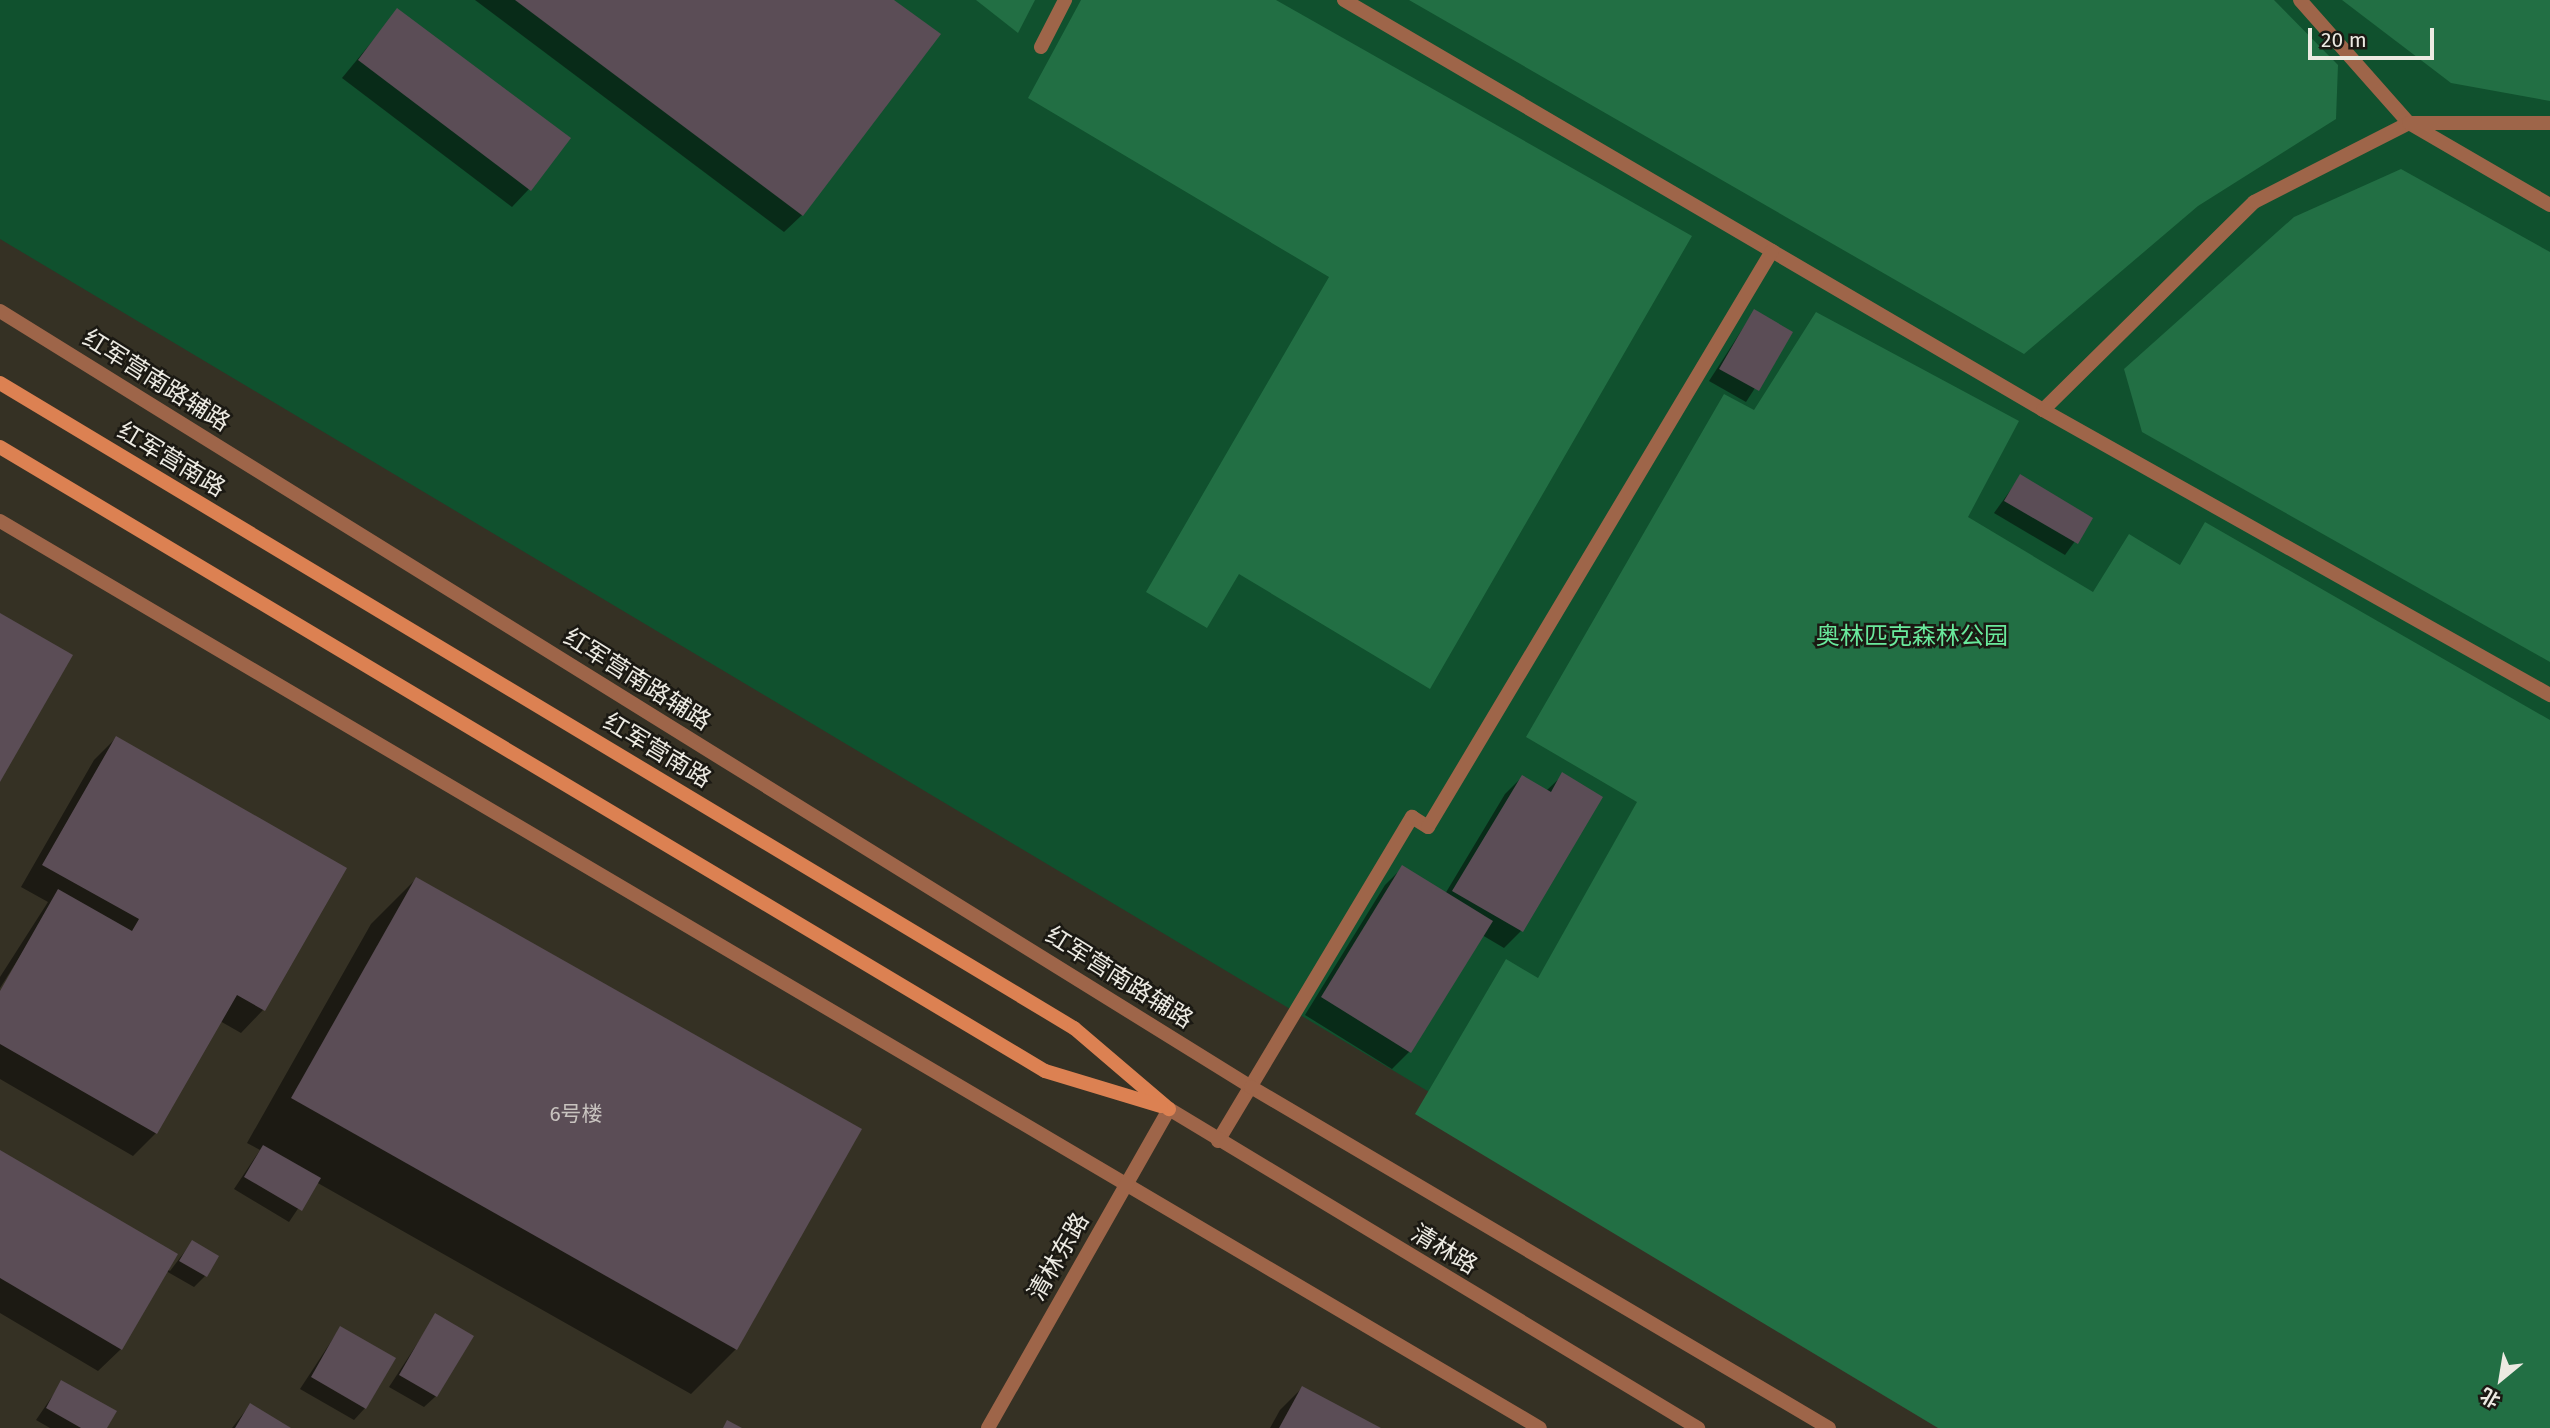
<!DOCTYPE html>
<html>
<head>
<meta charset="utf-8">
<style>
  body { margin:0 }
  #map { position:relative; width:2550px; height:1428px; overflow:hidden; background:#353124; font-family:"Fira Sans","Noto Sans SC",sans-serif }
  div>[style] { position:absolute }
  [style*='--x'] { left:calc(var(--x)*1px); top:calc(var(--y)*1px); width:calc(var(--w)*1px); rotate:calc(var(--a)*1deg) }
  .green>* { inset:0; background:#10512e }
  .forest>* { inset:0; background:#226f44 }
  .shadow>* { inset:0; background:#0007 }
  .building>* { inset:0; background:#5b4d56 }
  .service>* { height:14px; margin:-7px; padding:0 7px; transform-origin:7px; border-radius:7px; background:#9e6549 }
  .minor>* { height:14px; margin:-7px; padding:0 7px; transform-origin:7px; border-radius:7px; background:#9e6549 }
  .tertiary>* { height:14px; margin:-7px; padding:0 7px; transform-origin:7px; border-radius:7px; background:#9e6549 }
  .secondary>* { height:14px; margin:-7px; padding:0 7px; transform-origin:7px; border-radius:7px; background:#dc8152 }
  span { translate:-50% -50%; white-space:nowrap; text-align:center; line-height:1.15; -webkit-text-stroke:5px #1b1913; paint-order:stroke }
  .number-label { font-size:21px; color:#c8c3bf }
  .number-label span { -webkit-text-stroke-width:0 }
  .street-label { font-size:24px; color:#eceae2 }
  .park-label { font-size:24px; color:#69e99c }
  .north { position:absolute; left:2466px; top:1344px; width:70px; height:70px; -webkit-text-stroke:5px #1b1913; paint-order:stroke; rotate:210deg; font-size:19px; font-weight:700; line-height:28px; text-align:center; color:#eceae2 }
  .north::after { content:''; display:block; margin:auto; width:24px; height:32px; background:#eceae2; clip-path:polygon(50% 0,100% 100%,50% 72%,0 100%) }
  .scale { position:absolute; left:2308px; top:28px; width:126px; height:32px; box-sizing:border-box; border:4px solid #eceae2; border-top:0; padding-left:9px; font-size:21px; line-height:24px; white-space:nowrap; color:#eceae2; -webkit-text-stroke:5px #1b1913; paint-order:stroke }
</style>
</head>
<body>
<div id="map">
  <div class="green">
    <i style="clip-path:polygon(0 0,2550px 0,2550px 1428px,1992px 1428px,0 239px)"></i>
  </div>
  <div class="forest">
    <i style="clip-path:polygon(976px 0,1035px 0,1018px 33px)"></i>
    <i style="clip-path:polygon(1081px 0,1276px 0,1692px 236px,1430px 689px,1239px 574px,1207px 628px,1146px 592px,1329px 277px,1028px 98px)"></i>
    <i style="clip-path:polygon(1409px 0,2274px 0,2338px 65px,2336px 119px,2198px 206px,2024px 354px)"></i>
    <i style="clip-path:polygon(2342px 0,2550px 0,2550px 101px,2451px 83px)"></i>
    <i style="clip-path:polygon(2401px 169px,2550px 252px,2550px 662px,2142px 432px,2124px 369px,2294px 217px)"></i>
    <i style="clip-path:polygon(1816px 312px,2019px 421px,1968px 517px,2093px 592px,2129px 534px,2180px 565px,2205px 522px,2550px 720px,2550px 1428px,1938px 1428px,1415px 1114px,1506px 959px,1538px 978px,1637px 802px,1526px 737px,1724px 394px,1754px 410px)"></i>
  </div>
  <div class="shadow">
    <i style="clip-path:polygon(475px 0,891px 0,802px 215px,784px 232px)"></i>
    <i style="clip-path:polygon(398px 10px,529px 189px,512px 207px,342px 78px)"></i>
    <i style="clip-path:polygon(1754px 311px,1791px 332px,1746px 402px,1709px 381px)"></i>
    <i style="clip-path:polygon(2020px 477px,2091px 519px,2065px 555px,1994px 513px)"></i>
    <i style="clip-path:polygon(116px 738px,344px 869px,263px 1010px,241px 1033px,220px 1021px,156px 1133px,133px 1156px,0 1079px,0 995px,46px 915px,0 988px,0 977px,48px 902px,21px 887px,94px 760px)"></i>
    <i style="clip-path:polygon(1563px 775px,1521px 931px,1504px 948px,1482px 935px,1409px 1052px,1392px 1069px,1305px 1015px,1385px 885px,1402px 868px,1445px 894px,1505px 794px,1522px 777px,1546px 791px)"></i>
    <i style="clip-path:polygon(416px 879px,860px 1130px,736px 1349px,691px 1394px,316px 1182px,289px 1222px,234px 1189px,260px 1150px,247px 1143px,371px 924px)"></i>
    <i style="clip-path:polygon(0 1152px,170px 1271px,192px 1242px,205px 1276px,194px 1287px,166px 1271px,121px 1349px,98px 1371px,0 1313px)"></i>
    <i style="clip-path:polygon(436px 1315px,436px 1396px,424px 1407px,389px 1387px)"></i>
    <i style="clip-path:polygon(340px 1328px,365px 1408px,354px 1420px,300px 1389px)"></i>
    <i style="clip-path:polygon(62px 1382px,105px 1428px,50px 1428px,36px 1420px)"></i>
    <i style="clip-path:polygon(1302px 1388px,1377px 1428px,1270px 1428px,1280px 1410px)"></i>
    <i style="clip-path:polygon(250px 1405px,288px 1428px,232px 1428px)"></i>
  </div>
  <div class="building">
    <i style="clip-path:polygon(515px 0,894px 0,941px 34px,803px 216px)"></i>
    <i style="clip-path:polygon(397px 8px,571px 138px,531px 191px,358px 60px)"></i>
    <i style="clip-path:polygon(1754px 309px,1793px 332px,1759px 391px,1719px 369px)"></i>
    <i style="clip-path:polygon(2020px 474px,2093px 518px,2078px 544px,2004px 501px)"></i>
    <i style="clip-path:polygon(0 613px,73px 655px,0 782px)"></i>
    <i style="clip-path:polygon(116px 736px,347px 868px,265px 1011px,237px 995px,157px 1134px,0 1044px,0 991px,58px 889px,132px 931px,139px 919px,42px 865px)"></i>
    <i style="clip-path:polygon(1562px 772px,1603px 797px,1523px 932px,1452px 891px,1522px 775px,1551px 792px)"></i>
    <i style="clip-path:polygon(1402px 865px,1493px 921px,1411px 1053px,1321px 997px)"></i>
    <i style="clip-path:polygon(416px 877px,862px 1129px,737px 1350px,291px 1098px)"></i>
    <i style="clip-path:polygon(263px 1145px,321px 1178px,302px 1211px,244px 1177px)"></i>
    <i style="clip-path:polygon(0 1150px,178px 1254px,122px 1350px,0 1278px)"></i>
    <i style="clip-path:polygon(192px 1240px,219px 1256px,207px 1277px,179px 1261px)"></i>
    <i style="clip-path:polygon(435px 1313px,474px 1336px,437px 1397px,399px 1375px)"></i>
    <i style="clip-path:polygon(340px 1326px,396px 1358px,366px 1409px,311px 1377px)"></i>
    <i style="clip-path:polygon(61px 1380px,117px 1411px,107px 1428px,81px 1428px,46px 1408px)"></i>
    <i style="clip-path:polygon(1302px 1386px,1381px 1428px,1279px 1428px)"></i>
    <i style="clip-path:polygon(250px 1403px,291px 1428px,235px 1428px)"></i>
    <i style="clip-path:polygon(727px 1420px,742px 1428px,723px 1428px)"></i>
  </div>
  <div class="service">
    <i style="--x:1344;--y:0;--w:810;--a:30.39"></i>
    <i style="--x:2043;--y:410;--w:582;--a:29.34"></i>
    <i style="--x:2300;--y:0;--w:164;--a:48.5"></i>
    <i style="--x:2409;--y:123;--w:163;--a:30.2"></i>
    <i style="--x:1041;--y:47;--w:53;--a:-62.9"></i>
    <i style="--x:2043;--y:410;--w:296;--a:-44.6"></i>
    <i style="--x:2254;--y:202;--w:174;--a:-27"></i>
    <i style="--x:2409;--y:123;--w:141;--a:0"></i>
    <i style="--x:1218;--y:1141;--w:378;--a:-59.1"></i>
    <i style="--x:1412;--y:817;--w:19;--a:32"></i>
    <i style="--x:1428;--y:827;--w:671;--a:-59.15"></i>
  </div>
  <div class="minor">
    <i style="--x:0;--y:311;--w:1472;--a:31.81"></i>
    <i style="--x:1251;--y:1087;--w:671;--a:30.54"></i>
    <i style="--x:0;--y:521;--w:1787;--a:30.5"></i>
    <i style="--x:988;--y:1428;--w:367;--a:-60.4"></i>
  </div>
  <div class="tertiary">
    <i style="--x:1169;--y:1109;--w:618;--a:31.09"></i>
  </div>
  <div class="secondary">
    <i style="--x:0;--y:383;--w:1253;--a:30.99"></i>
    <i style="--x:1074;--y:1028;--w:125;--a:40.5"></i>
    <i style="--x:0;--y:447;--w:1217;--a:30.84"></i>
    <i style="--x:1045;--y:1071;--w:121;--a:16.8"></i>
  </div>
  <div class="number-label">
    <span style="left:576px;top:1114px">6号楼</span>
  </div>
  <div class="street-label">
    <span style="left:156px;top:381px;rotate:32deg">红军营南路辅路</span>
    <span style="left:171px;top:460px;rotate:31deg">红军营南路</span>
    <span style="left:637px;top:680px;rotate:32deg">红军营南路辅路</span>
    <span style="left:657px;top:751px;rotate:31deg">红军营南路</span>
    <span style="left:1119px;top:978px;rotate:32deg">红军营南路辅路</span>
    <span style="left:1444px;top:1250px;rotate:31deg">清林路</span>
    <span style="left:1059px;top:1257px;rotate:-60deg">清林东路</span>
  </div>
  <div class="park-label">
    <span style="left:1912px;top:637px">奥林匹克森林公园</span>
  </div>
  <div class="north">北</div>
  <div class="scale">20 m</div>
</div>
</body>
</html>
